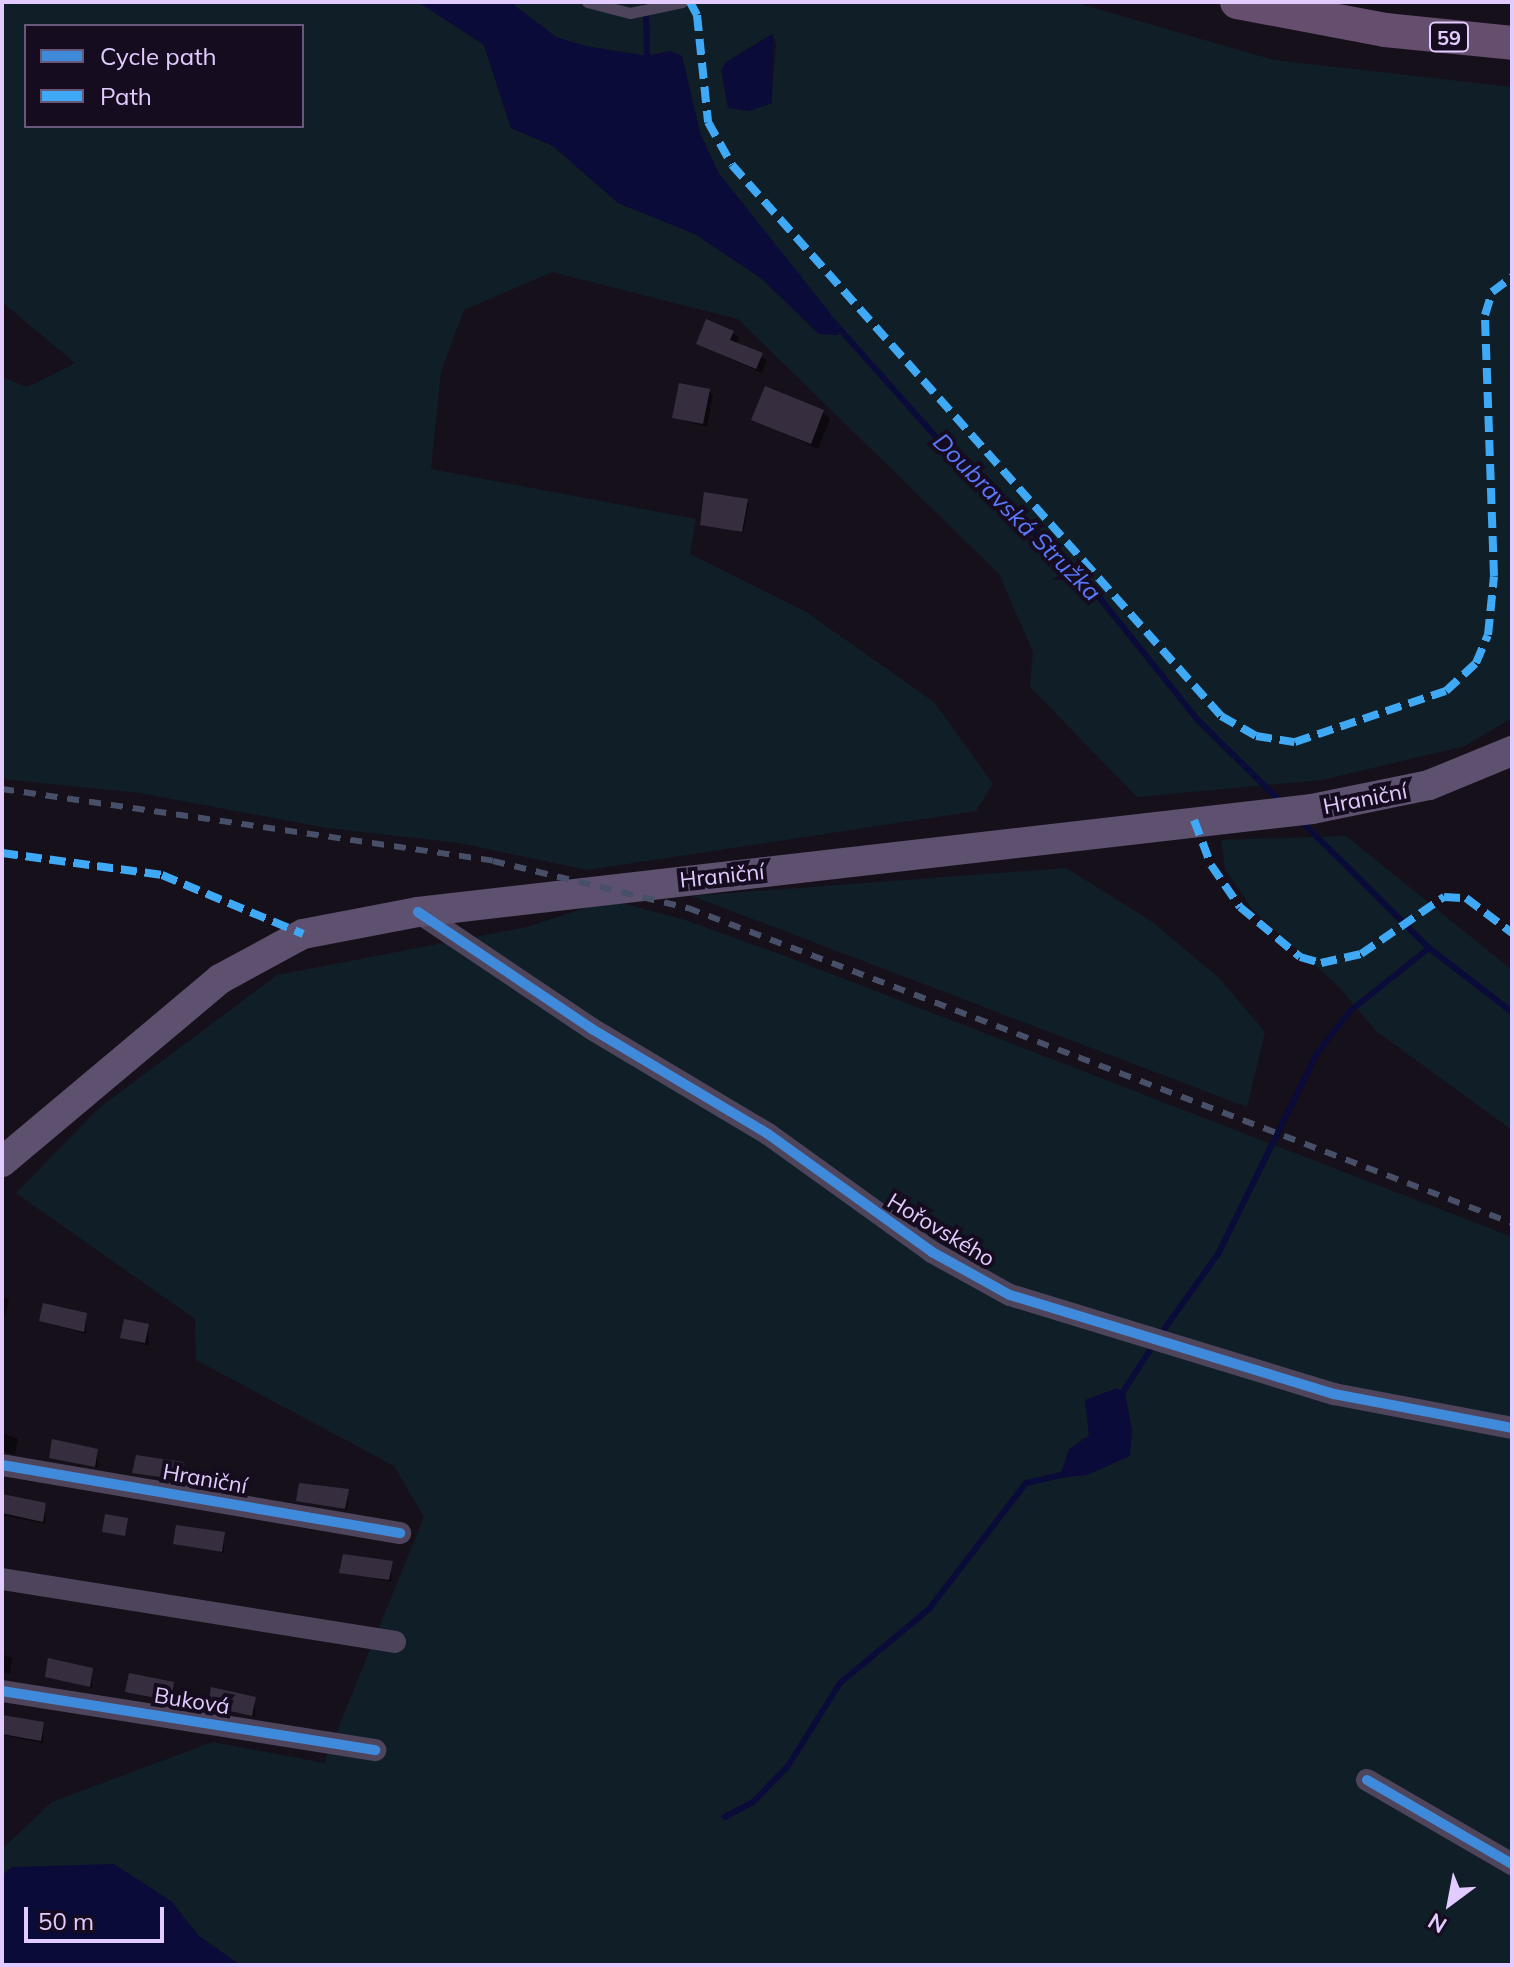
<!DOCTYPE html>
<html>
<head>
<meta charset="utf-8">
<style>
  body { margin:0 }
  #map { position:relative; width:1514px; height:1967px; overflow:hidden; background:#16101b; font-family:Mulish,sans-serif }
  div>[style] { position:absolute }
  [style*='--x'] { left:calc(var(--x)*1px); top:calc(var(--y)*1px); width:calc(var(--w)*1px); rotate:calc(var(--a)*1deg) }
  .green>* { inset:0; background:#101f27 }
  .water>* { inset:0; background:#0a0b39 }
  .shadow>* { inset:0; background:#0007 }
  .stream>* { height:6px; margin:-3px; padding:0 3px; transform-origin:3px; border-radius:3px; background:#0a0b39 }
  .building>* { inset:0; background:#362e3e }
  .service>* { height:11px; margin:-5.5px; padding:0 5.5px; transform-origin:5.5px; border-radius:5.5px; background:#4e455c }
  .minor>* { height:22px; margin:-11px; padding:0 11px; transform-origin:11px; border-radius:11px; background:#4e455c }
  .secondary>* { height:30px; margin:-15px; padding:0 15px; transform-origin:15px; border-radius:15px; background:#5d516f }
  .primary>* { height:34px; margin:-17px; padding:0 17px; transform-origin:17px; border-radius:17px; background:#654e6e }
  .rail>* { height:6px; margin-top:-3px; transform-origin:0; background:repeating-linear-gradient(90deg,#475068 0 12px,transparent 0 22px) }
  .quiet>* { height:8px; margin-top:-4px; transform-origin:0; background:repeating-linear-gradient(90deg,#3fa9f5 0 16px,transparent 0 24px) }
  .cycleway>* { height:10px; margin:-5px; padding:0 5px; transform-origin:5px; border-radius:5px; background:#408adc }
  span { translate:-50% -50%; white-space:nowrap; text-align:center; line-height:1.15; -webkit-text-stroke:8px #160c1f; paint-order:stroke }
  .shield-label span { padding:2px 6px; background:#160c1f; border:2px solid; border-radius:6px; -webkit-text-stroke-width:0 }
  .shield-label { font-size:20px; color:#e2cbff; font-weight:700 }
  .street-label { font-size:22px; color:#e2cbff }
  .water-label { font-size:24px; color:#597aff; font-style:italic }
  .frame { position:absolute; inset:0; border:4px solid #e2cbff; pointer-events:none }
  .legend { position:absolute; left:24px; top:24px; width:280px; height:104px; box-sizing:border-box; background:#160c1f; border:2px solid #685879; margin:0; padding:10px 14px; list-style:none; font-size:24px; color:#e2cbff }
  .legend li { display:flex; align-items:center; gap:16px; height:40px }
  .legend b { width:40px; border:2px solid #685879 }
  .north { position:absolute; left:1410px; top:1863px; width:80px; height:80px; -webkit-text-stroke:6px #160c1f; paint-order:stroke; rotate:212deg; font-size:22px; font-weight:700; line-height:32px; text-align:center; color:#e2cbff }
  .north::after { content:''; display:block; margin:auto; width:28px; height:36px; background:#e2cbff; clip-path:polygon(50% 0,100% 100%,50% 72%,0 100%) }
  .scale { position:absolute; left:24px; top:1907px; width:140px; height:36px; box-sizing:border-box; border:4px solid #e2cbff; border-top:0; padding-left:10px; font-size:24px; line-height:28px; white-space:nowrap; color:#e2cbff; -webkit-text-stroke:6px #160c1f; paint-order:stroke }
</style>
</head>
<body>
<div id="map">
  <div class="green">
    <i style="clip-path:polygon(evenodd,2px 2px,418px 2px,484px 45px,511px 128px,553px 146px,618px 203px,695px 234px,762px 279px,819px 334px,839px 334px,718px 173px,700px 133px,682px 56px,670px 51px,647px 56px,585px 46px,556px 37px,510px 2px,1073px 2px,1274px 60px,1512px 87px,1512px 718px,1465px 746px,1322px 780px,1137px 797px,1030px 687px,1033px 652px,999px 574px,738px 319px,552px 272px,464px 310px,441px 371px,431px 469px,696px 519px,690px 554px,806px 612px,934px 702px,993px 784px,976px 811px,587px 870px,459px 843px,327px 828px,140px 793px,2px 779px,2px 377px,27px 387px,75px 363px,2px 302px,2px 2px,26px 26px,302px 26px,302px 126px,26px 126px,26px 26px,2px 2px,772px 34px,776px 44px,771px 103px,726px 62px,772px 34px)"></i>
    <i style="clip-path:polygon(1346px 836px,1512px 970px,1512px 1130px,1376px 1031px,1337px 985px,1253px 910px,1225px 869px,1221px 840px)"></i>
    <i style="clip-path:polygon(1066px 868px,1154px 923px,1220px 979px,1265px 1032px,1247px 1107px,692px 896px)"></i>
    <i style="clip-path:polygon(evenodd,610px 900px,685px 920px,790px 958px,1512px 1237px,1512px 1965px,240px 1965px,199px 1936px,171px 1901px,12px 1867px,2px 1876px,2px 1849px,52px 1802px,213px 1742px,324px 1763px,424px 1517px,394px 1466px,196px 1360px,195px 1319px,16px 1193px,99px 1108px,277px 975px,527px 927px,610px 900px,1125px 1394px,1132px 1430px,1078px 1441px,1089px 1436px,1087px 1414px,1125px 1394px)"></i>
  </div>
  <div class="water">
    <i style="clip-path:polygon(418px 2px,510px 2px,556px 37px,585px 46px,647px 56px,670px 51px,682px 56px,700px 133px,718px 172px,830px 313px,839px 335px,819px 334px,762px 279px,695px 234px,618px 203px,553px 146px,511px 128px,484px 45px)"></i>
    <i style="clip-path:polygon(773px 34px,772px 103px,749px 111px,728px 108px,721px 70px,726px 62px)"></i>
    <i style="clip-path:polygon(1117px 1388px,1125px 1394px,1132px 1430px,1130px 1456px,1087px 1475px,1059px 1478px,1069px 1449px,1089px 1436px,1085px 1400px)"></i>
    <i style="clip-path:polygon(114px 1864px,171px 1901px,199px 1936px,240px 1965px,2px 1965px,2px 1876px,12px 1867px)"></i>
  </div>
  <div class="shadow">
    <i style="clip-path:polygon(733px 333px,739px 338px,736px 345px,767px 360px,762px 373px,698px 344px)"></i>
    <i style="clip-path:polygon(709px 391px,713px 395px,707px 427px,674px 418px)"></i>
    <i style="clip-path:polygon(823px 412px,830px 419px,818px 449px,754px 419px)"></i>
    <i style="clip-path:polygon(749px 503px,743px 533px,702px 524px,747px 501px)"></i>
    <i style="clip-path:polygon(2px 1297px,9px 1300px,5px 1316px,2px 1315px)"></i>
    <i style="clip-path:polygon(86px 1315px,86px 1334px,41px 1321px)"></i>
    <i style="clip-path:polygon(148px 1326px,149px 1346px,122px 1337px)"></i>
    <i style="clip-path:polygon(2px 1433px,18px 1439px,15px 1454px,2px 1452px)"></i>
    <i style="clip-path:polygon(97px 1451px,98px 1468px,51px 1457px)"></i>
    <i style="clip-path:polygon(183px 1464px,183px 1482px,134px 1472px)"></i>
    <i style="clip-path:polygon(348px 1491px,347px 1510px,298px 1500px)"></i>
    <i style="clip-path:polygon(2px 1501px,45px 1505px,45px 1524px,3px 1515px)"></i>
    <i style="clip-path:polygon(224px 1534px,224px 1553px,175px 1544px)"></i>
    <i style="clip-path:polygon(392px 1563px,391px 1582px,342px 1572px)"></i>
    <i style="clip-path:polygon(2px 1654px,12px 1658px,10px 1674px,2px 1672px)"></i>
    <i style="clip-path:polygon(92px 1670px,92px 1688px,47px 1676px)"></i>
    <i style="clip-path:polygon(173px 1684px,173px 1703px,128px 1691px)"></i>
    <i style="clip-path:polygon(255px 1698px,255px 1717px,210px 1705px)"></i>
    <i style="clip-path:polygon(2px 1717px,43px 1724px,43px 1743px,2px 1735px)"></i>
  </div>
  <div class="stream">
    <i style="--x:646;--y:2;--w:60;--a:89"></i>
    <i style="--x:830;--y:318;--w:224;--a:48.3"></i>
    <i style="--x:979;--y:485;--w:131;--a:41"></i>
    <i style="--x:1078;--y:571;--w:191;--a:51.2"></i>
    <i style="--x:1198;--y:720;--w:118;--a:44.7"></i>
    <i style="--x:1299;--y:819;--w:183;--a:44.8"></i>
    <i style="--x:1429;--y:948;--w:105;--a:37.6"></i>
    <i style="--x:1160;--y:1335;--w:100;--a:-54.4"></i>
    <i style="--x:1218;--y:1254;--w:225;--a:-63.7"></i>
    <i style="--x:1318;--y:1052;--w:52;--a:-52"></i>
    <i style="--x:1350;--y:1011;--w:101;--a:-38.6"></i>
    <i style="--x:1119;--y:1398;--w:64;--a:-57.1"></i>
    <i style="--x:725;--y:1817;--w:32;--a:-28"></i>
    <i style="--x:753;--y:1802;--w:50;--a:-45.8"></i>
    <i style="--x:788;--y:1766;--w:98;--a:-57.9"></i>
    <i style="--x:840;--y:1683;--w:116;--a:-39.7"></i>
    <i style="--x:929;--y:1609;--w:159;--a:-52.4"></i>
    <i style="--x:1026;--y:1483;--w:41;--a:-12.7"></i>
  </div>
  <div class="building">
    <i style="clip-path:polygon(706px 319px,734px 331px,730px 340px,763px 353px,756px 369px,696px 344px)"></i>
    <i style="clip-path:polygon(679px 383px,710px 389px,703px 424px,672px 418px)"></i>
    <i style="clip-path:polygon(765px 386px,824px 410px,811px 444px,751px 420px)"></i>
    <i style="clip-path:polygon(704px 492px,748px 499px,742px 532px,700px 525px)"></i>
    <i style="clip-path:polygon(43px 1303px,87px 1313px,84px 1332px,39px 1321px)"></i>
    <i style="clip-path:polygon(124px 1319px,149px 1324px,145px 1343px,120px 1338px)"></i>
    <i style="clip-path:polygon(52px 1439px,98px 1449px,95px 1467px,49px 1458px)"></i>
    <i style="clip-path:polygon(136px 1455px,184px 1462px,181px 1480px,132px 1473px)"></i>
    <i style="clip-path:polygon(299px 1483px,349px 1489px,345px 1509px,296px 1501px)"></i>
    <i style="clip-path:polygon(2px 1494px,46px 1503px,43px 1522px,2px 1513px)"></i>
    <i style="clip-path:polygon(105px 1514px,128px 1518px,125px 1536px,102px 1532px)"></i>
    <i style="clip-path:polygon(176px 1525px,225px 1532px,222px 1552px,173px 1544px)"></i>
    <i style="clip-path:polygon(343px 1554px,393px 1561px,389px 1580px,339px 1573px)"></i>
    <i style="clip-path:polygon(48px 1658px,93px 1668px,90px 1687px,45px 1677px)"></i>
    <i style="clip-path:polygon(129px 1673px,174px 1682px,171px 1701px,125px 1692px)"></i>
    <i style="clip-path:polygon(211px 1687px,256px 1697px,252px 1716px,208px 1706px)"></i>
    <i style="clip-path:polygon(2px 1715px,44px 1722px,41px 1741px,2px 1734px)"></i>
  </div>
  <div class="service">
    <i style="--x:587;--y:2;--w:44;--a:14.3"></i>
    <i style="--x:630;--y:13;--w:53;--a:-11.9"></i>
  </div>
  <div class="minor">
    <i style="--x:418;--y:912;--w:210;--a:33.9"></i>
    <i style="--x:592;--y:1029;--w:205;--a:30.8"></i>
    <i style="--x:768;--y:1134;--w:202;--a:35.7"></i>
    <i style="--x:932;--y:1252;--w:89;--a:28.9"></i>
    <i style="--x:1010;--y:1295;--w:339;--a:17"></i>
    <i style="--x:1334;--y:1394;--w:181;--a:10.8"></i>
    <i style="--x:2;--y:1465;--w:404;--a:9.7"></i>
    <i style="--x:2;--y:1579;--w:398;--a:9.1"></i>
    <i style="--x:2;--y:1691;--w:378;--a:9"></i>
    <i style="--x:1367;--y:1780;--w:168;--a:30.1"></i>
  </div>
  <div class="secondary">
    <i style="--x:2;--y:1162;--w:285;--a:-40"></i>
    <i style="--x:220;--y:979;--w:94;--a:-28.5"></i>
    <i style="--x:303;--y:934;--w:117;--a:-10.8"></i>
    <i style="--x:418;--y:912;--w:900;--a:-6.57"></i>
    <i style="--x:1312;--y:809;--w:119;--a:-11.6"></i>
    <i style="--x:1429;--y:785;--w:90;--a:-22.3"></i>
  </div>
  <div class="primary">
    <i style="--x:1237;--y:2;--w:151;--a:10.7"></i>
    <i style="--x:1385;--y:30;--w:128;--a:5.8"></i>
  </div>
  <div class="rail">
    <i style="--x:2;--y:789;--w:496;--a:8.3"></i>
    <i style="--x:493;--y:861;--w:201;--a:13.6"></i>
    <i style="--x:688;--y:908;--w:882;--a:20.92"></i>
  </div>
  <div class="quiet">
    <i style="--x:690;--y:2;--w:15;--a:62"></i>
    <i style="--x:697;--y:15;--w:108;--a:84.1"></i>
    <i style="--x:708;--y:122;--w:49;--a:60.8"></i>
    <i style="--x:732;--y:165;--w:737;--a:48.41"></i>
    <i style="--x:1221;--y:716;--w:40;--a:29.7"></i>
    <i style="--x:1256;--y:736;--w:39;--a:9"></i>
    <i style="--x:1295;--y:742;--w:159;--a:-18.7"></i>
    <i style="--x:1446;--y:691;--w:41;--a:-43"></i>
    <i style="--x:1476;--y:663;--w:30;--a:-67"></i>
    <i style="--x:1488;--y:635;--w:59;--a:-84.2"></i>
    <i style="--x:1494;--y:576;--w:261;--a:-92"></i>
    <i style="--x:1485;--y:315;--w:24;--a:-73"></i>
    <i style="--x:1492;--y:292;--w:25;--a:-37"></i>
    <i style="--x:1194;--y:820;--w:48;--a:69.3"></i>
    <i style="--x:1211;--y:865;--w:51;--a:55.4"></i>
    <i style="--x:1240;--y:907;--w:78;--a:39.8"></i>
    <i style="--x:1300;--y:957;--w:22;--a:16"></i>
    <i style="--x:1321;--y:963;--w:41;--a:-12.7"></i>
    <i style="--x:1361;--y:954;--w:101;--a:-34.5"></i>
    <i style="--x:1444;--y:897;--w:22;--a:3"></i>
    <i style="--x:1466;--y:898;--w:58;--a:37.3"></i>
    <i style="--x:2;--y:853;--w:162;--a:7.8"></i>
    <i style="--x:162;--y:875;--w:153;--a:22.7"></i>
  </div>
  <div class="cycleway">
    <i style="--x:418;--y:912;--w:210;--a:33.9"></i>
    <i style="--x:592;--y:1029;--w:205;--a:30.8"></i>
    <i style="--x:768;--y:1134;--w:202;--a:35.7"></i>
    <i style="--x:932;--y:1252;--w:89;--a:28.9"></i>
    <i style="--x:1010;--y:1295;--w:339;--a:17"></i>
    <i style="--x:1334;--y:1394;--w:181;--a:10.8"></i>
    <i style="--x:2;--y:1465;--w:404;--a:9.7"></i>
    <i style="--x:2;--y:1691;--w:378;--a:9"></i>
    <i style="--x:1367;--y:1780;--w:168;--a:30.1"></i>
  </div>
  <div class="shield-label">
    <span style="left:1449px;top:37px">59</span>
  </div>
  <div class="street-label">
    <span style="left:1365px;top:799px;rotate:-11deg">Hraniční</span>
    <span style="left:722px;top:876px;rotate:-6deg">Hraniční</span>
    <span style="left:941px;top:1230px;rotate:31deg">Hořovského</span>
    <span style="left:205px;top:1479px;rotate:10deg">Hraniční</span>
    <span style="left:192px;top:1701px;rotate:9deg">Buková</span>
  </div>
  <div class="water-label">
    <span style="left:1017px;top:517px;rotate:45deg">Doubravská Stružka</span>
  </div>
  <div class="frame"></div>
  <ul class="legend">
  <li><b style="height:10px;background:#408adc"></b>Cycle path</li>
  <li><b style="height:10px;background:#3fa9f5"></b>Path</li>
  </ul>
  <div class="north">N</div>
  <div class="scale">50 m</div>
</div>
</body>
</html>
